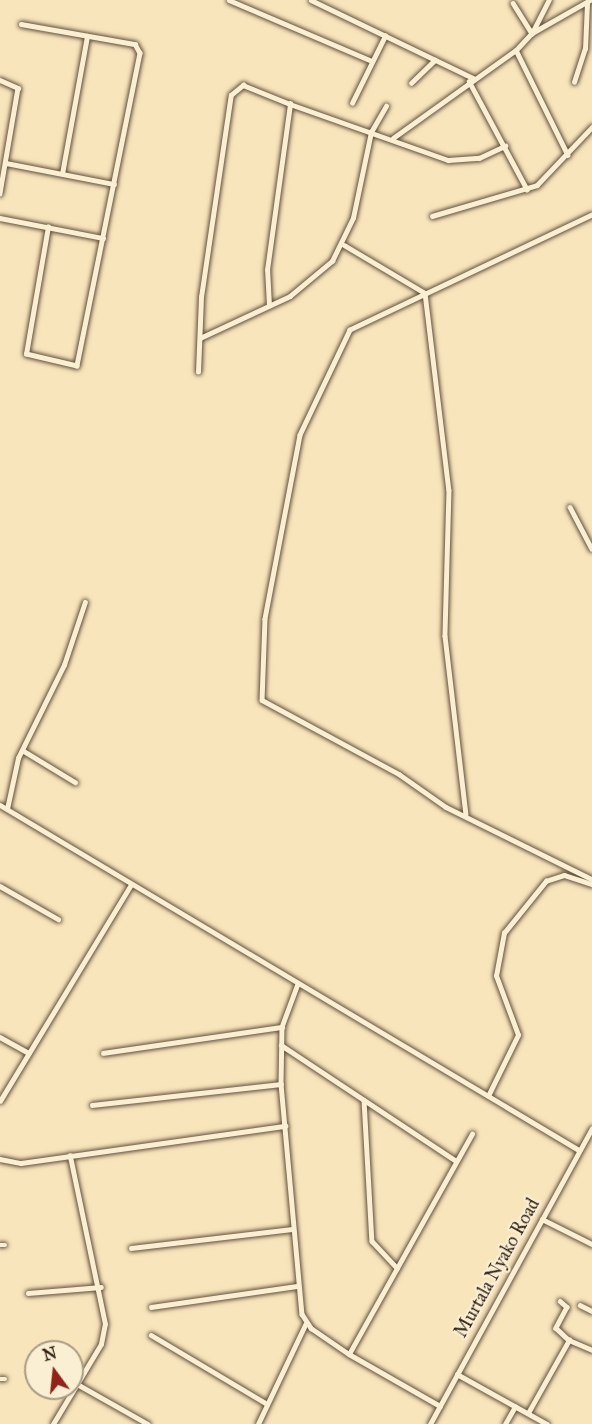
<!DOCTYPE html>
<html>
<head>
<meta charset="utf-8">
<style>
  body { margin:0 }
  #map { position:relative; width:592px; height:1424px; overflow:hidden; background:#f8e5bc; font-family:"IM FELL Great Primer",serif }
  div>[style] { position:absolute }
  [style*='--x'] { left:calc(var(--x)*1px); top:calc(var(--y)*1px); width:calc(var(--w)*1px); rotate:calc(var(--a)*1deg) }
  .roads { filter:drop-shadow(0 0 2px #62503d) drop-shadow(0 0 2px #62503d) }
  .minor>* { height:4.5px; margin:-2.25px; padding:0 2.25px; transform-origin:2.25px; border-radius:2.25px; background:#faeed3 }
  .tertiary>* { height:5px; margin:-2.5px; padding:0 2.5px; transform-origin:2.5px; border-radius:2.5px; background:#faeed3 }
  span { translate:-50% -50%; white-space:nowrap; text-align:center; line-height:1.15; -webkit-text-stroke:4.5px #faeed3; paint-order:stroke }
  .street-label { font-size:18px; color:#301f13 }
  .north { position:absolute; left:24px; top:1340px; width:60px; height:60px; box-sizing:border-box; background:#faeed3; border:2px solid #a99b86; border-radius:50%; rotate:345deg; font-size:16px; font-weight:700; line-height:24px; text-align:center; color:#301f13 }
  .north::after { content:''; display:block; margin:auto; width:21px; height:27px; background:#8f2418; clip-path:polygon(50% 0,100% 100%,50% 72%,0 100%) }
</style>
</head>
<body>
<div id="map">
  <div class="roads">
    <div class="minor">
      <i style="--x:229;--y:0;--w:155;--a:23.1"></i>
      <i style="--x:311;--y:0;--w:180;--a:25.7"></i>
      <i style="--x:513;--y:3;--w:36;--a:58"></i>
      <i style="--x:532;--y:33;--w:37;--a:-63"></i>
      <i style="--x:21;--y:24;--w:116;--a:10"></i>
      <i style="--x:135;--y:44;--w:10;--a:61"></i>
      <i style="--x:140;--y:53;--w:319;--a:101.4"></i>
      <i style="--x:77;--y:366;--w:52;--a:-166.8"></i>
      <i style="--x:26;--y:354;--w:129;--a:-80.2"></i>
      <i style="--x:516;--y:50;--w:117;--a:63.7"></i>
      <i style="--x:0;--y:80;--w:20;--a:24"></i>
      <i style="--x:18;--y:88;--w:107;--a:99.7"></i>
      <i style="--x:469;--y:81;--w:123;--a:61.8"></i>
      <i style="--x:574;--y:82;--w:35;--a:-72"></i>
      <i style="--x:585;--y:49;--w:46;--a:-87.5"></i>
      <i style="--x:411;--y:83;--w:33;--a:-44"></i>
      <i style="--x:352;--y:103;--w:75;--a:-63.8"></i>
      <i style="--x:393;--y:138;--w:151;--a:-35.6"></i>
      <i style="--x:516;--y:50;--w:23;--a:-47"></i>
      <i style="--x:532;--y:33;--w:67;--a:-29.6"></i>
      <i style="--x:6;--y:163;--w:110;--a:11"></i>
      <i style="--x:62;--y:174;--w:140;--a:-79.7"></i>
      <i style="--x:592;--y:215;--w:268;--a:154.6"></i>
      <i style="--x:350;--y:330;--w:116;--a:115.5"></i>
      <i style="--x:300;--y:435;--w:187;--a:100.8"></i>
      <i style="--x:265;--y:619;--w:81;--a:92.1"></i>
      <i style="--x:262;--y:700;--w:156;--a:28.4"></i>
      <i style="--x:399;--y:774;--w:57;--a:35.1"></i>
      <i style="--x:446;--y:807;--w:163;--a:26.3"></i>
      <i style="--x:432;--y:216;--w:109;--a:-16.4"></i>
      <i style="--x:537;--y:185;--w:80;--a:-46.5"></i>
      <i style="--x:0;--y:218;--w:105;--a:11"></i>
      <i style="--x:344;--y:245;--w:94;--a:30.7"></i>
      <i style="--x:425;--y:293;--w:198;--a:83.1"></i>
      <i style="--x:449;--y:490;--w:146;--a:91.6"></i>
      <i style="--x:445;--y:636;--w:179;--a:83.3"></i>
      <i style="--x:269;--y:306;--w:36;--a:-93"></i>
      <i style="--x:267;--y:270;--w:168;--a:-82.1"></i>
      <i style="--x:290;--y:104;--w:168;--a:19.5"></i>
      <i style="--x:448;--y:160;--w:31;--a:-4"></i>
      <i style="--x:479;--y:158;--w:29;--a:-25"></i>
      <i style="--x:200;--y:338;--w:99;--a:-25"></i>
      <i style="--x:290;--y:296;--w:55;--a:-39.8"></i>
      <i style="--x:332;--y:261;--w:48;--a:-64"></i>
      <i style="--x:353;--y:218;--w:88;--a:-78.2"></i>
      <i style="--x:371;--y:132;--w:30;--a:-60"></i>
      <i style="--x:198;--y:372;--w:75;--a:-87.7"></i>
      <i style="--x:201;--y:297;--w:204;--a:-81.6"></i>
      <i style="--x:231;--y:95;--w:16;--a:-40"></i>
      <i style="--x:243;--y:85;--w:51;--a:22"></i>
      <i style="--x:570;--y:507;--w:47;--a:62.4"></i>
      <i style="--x:24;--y:751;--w:60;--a:31.3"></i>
      <i style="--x:0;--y:805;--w:674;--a:30.79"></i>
      <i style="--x:7;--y:809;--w:52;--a:-77.8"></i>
      <i style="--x:18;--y:758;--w:104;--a:-63.7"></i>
      <i style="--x:64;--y:665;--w:66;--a:-71.6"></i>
      <i style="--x:0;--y:886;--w:67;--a:29.6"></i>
      <i style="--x:298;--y:984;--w:46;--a:110.4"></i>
      <i style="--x:282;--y:1027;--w:57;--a:91"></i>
      <i style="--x:281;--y:1084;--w:231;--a:84.8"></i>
      <i style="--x:302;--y:1314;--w:17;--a:57"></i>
      <i style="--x:311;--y:1328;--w:46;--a:34.4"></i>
      <i style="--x:349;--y:1354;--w:105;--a:29.7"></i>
      <i style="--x:0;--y:1037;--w:33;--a:29"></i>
      <i style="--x:281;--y:1045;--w:210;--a:33.5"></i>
      <i style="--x:103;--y:1053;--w:181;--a:-8.3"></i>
      <i style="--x:488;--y:1096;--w:68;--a:-63.8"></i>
      <i style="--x:518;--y:1035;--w:63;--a:-110.4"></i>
      <i style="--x:496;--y:976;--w:44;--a:-79.5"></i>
      <i style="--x:504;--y:933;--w:67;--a:-51.1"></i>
      <i style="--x:546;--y:881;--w:19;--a:-18"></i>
      <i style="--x:564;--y:875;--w:29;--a:18"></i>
      <i style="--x:364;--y:1100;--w:141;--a:86.8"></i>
      <i style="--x:372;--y:1241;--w:37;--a:47"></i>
      <i style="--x:0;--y:1101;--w:253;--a:-58.8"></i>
      <i style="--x:92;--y:1105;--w:190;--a:-6.3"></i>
      <i style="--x:0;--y:1159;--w:21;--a:11"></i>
      <i style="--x:21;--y:1163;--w:267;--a:-8"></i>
      <i style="--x:542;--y:1219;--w:56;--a:26.6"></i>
      <i style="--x:0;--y:1245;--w:5;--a:0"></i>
      <i style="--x:131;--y:1248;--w:162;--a:-6.7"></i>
      <i style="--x:28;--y:1293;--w:73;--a:-4.7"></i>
      <i style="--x:560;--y:1301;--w:9;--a:41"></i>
      <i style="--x:567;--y:1307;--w:24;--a:118"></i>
      <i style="--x:556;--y:1328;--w:18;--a:43"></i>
      <i style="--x:580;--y:1305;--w:13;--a:27"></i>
      <i style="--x:151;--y:1307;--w:147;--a:-8.2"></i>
      <i style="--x:151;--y:1335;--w:135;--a:30.7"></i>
      <i style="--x:349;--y:1354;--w:252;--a:-60.8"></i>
      <i style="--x:457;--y:1374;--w:103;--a:29.1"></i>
      <i style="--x:0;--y:1379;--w:5;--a:0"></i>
      <i style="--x:79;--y:1385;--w:79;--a:29.5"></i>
      <i style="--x:528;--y:1413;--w:84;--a:-60.7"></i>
      <i style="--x:569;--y:1340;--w:25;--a:23"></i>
      <i style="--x:53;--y:1424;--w:93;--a:-59"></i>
      <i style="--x:101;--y:1344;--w:20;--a:-79"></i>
      <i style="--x:105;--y:1324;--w:172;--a:-101.8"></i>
      <i style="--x:258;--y:1424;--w:112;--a:-64.6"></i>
      <i style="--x:505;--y:1424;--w:20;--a:-60"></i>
    </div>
    <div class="tertiary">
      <i style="--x:430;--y:1424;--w:337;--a:-61.3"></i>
    </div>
  </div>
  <div class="street-label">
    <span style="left:497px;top:1268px;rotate:-61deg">Murtala Nyako Road</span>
  </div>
  <div class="north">N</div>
</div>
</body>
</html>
